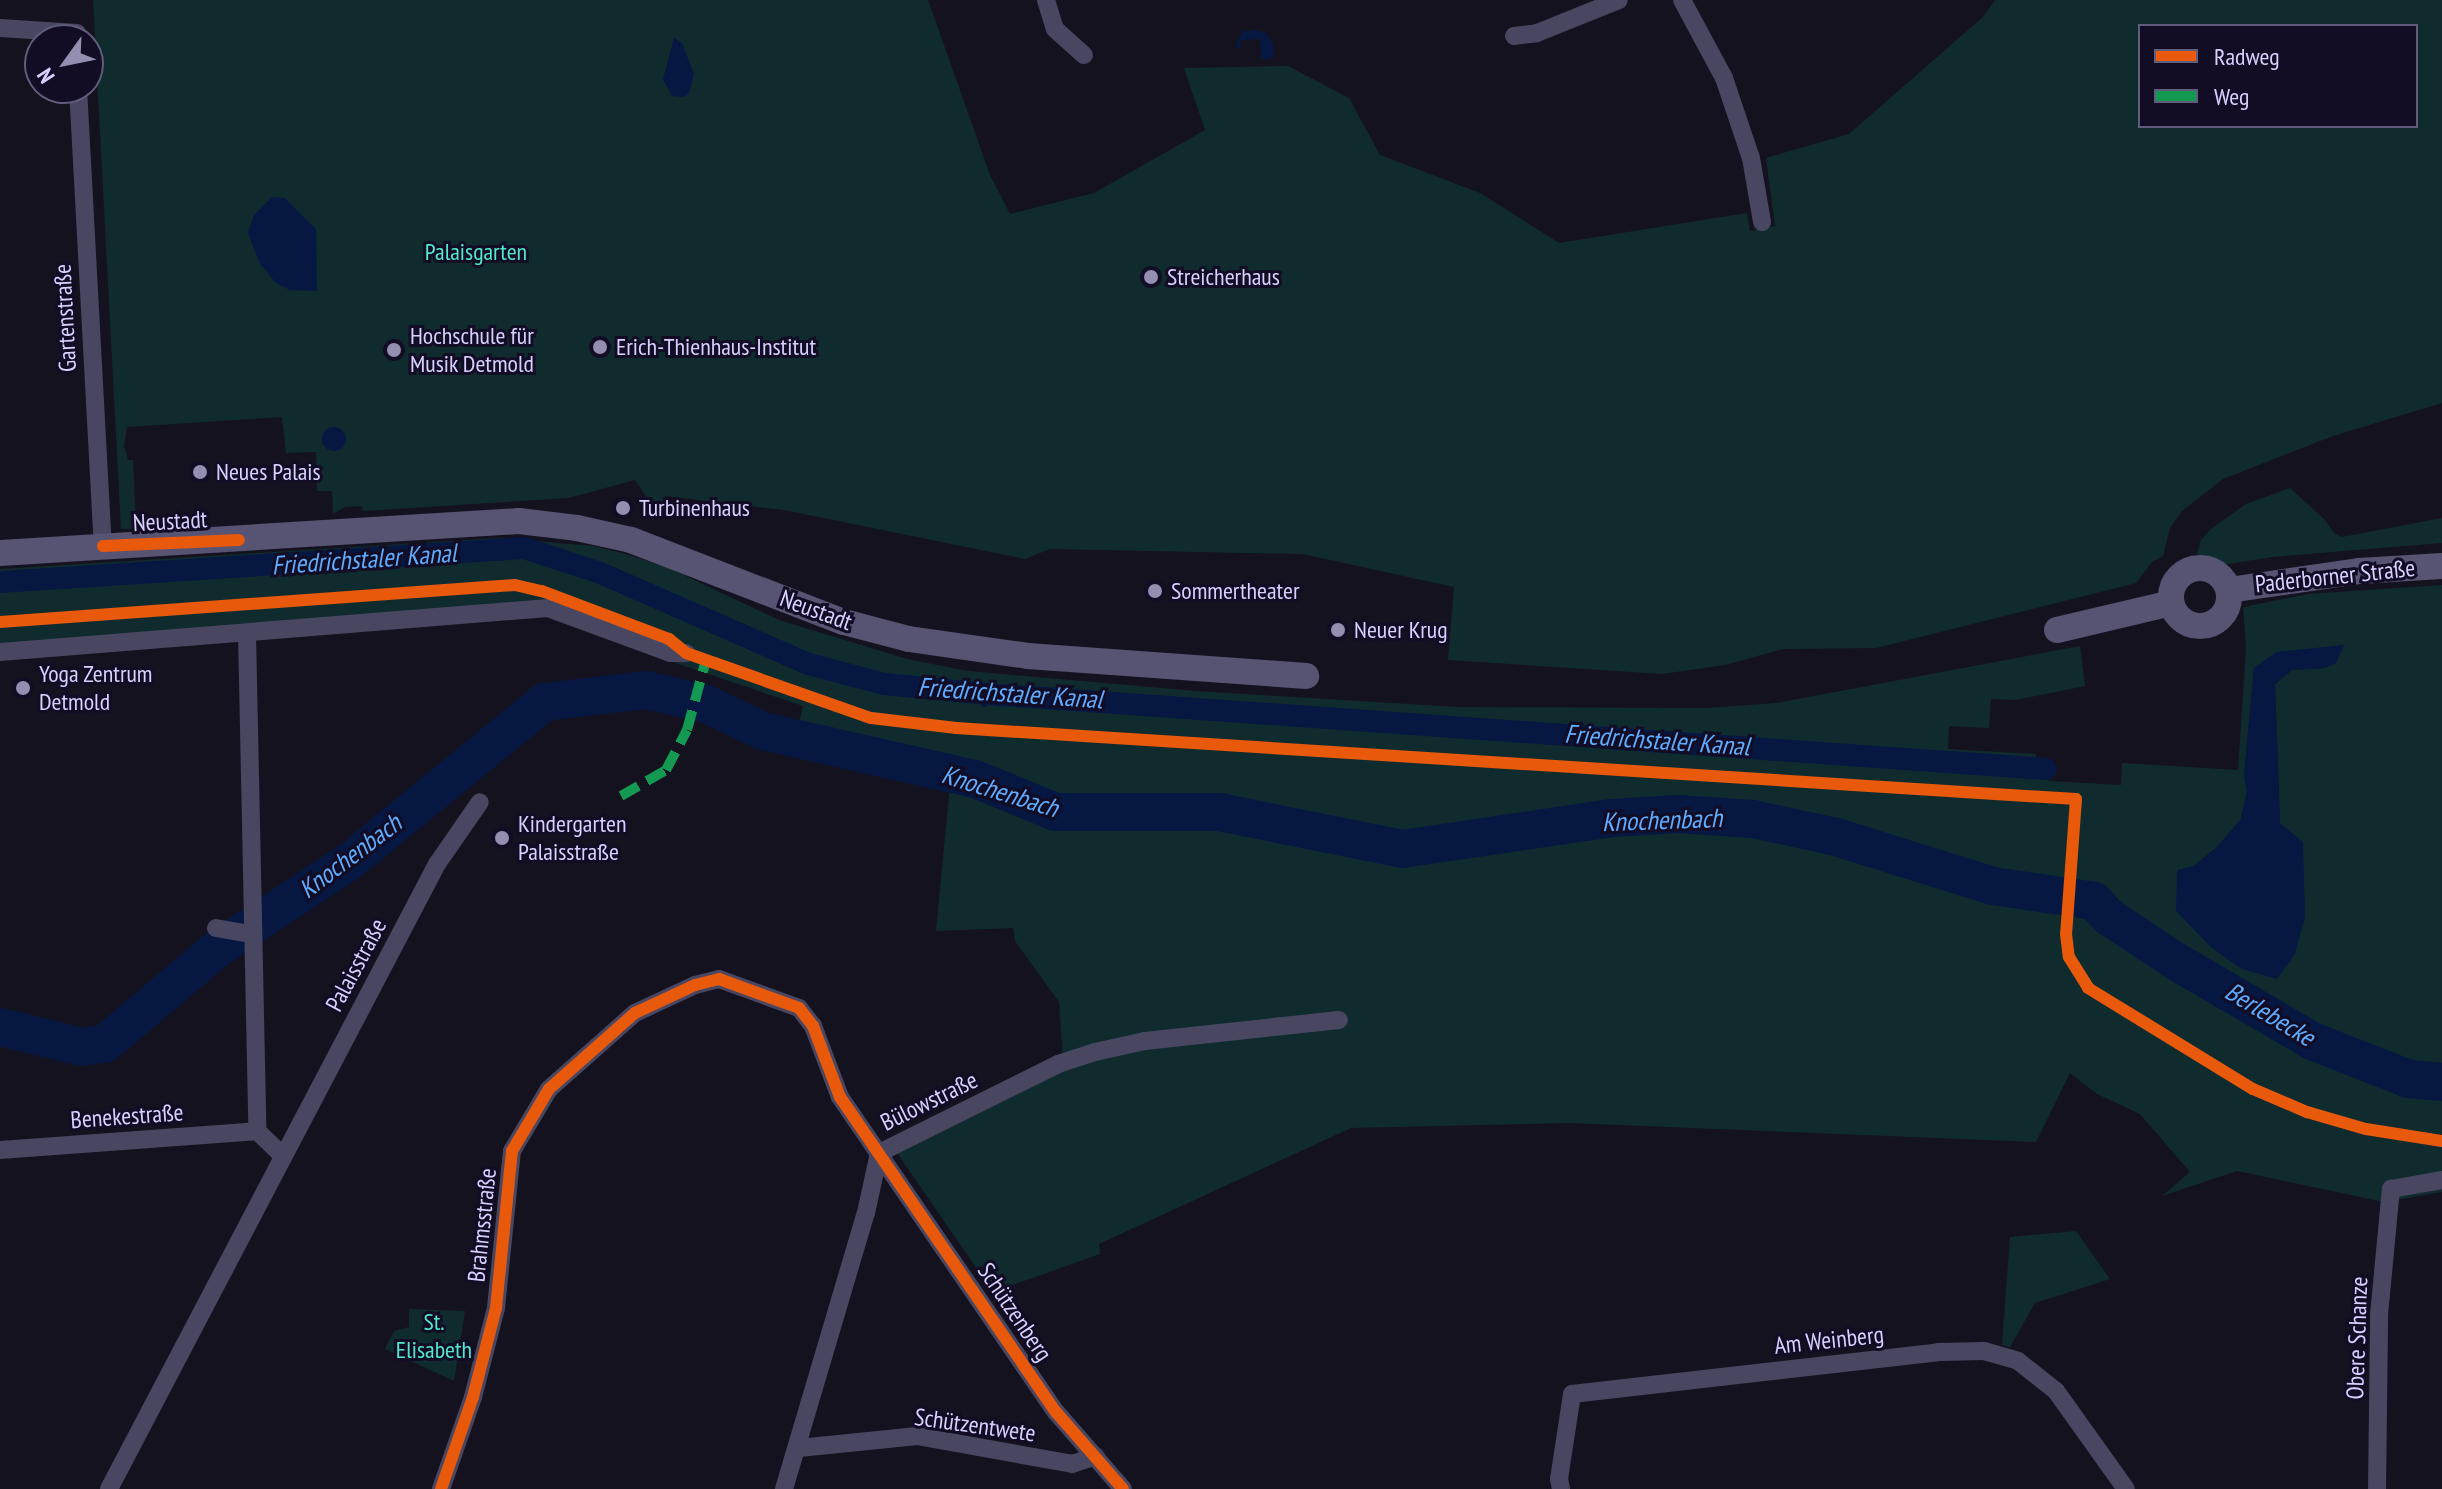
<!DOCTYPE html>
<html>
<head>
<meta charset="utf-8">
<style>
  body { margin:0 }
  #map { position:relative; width:2442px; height:1489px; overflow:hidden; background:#15121f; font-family:"PT Sans Narrow",sans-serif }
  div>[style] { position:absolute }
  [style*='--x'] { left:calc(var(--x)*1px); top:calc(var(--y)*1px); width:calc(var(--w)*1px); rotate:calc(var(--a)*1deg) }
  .green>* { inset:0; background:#102b2e }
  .water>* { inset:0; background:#061842 }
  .round { border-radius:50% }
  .stream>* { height:6px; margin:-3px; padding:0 3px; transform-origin:3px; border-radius:3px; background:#061842 }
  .canal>* { height:22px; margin:-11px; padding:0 11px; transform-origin:11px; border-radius:11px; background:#061842 }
  .river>* { height:38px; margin:-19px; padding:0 19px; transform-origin:19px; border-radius:19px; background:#061842 }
  .street>* { height:18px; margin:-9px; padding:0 9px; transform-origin:9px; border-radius:9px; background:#494661 }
  .secondary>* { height:26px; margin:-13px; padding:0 13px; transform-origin:13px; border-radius:13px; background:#565373 }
  .secondary>.ring { margin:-13px; padding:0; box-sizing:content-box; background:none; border:26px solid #565373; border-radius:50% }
  .quiet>* { height:10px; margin-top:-5px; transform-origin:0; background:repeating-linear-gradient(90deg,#139951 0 20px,transparent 0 30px) }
  .cycleway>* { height:12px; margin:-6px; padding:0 6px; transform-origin:6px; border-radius:6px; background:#e8590c }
  .dots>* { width:22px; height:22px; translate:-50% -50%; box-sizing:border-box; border:4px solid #120c25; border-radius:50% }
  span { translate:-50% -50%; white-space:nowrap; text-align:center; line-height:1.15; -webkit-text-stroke:6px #120c25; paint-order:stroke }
  .park-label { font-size:24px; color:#51eacc }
  .poi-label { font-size:24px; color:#d8d1ff }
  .left { translate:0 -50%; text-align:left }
  .street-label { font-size:24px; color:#d8d1ff }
  .water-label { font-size:26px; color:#5facff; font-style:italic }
  .legend { position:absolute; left:2138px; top:24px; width:280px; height:104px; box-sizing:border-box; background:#120c25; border:2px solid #615b7c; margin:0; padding:10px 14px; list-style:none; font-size:24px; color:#d8d1ff }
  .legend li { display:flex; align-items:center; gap:16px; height:40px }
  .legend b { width:40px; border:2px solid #615b7c }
  .north { position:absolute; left:24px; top:24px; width:80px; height:80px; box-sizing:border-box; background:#120c25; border:2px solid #615b7c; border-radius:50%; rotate:237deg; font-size:22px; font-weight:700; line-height:32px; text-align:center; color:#d8d1ff }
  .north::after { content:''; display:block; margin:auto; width:28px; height:36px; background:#948eb1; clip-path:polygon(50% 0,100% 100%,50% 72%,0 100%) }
</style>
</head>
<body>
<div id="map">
  <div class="green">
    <i style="clip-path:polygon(evenodd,93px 0,928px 0,990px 175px,1010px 214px,1094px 193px,1205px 130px,1184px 68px,1288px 66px,1349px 98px,1380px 155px,1480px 193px,1559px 243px,1747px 213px,1750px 231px,1775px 226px,1766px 158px,1849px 134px,1983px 17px,1995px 0,2442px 0,2442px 403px,2333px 436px,2223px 479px,2182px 511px,2170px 528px,2163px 556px,2152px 562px,2136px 583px,1876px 648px,1783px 649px,1725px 665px,1662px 674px,1448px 660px,1454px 587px,1303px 554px,1050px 549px,1025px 559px,784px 510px,665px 496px,664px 505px,651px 504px,635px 480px,568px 498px,363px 511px,362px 506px,345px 507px,333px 514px,332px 491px,317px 491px,316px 452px,286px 453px,282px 417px,127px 427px,124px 446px,128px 460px,133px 460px,136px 529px,121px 529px,93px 0,2140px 26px,2416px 26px,2416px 126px,2140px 126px,2140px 26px)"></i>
    <i style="clip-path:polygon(2290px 488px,2324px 519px,2334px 533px,2342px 537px,2442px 518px,2442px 543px,2272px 557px,2216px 566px,2197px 554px,2201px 540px,2211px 529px,2246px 504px)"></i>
    <i style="clip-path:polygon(evenodd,498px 538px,594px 546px,629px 555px,671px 569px,779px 620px,907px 659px,968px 671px,1196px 691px,1457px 707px,1707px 708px,1776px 703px,2080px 646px,2085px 686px,2016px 700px,1991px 699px,1989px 728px,1949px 726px,1948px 749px,2036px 754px,2036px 762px,2048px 763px,2048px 781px,2121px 785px,2122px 763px,2238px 770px,2246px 648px,2243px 607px,2308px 594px,2442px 585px,2442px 1192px,2384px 1202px,2237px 1171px,2162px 1196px,2190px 1172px,2140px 1114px,2097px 1094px,2070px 1073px,2036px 1142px,1569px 1123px,1351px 1128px,1099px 1244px,1100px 1254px,993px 1292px,895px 1150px,1063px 1058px,1059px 1002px,1015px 941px,1013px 928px,936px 931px,950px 785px,924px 784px,793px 750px,803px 706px,670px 661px,548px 611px,0 646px,0 569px,498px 538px,2344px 645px,2335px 663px,2324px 668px,2292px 670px,2275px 684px,2280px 823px,2176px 911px,2194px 866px,2217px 847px,2241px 819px,2247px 791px,2244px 776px,2254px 668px,2344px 645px)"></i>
    <i style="clip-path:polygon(2076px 1231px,2110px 1279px,2035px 1303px,2010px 1347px,2002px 1345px,2010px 1237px)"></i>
    <i style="clip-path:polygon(409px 1309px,465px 1311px,454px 1381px,385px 1349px,394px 1331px,409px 1327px)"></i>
  </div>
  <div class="water">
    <i style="clip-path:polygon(1257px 30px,1266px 33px,1273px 43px,1274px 56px,1270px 60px,1261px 58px,1260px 39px,1241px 40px,1240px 49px,1235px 47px,1243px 31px)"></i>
    <i style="clip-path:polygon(674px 38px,682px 43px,694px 74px,689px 94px,683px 97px,672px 96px,663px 79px)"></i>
    <i style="clip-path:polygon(272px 197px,285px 198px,316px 229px,317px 291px,290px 290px,276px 283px,260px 264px,248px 233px,254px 215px)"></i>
    <i class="round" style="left:322px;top:427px;width:24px;height:24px"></i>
    <i style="clip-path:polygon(2344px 645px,2336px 663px,2324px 668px,2292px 670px,2275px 684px,2280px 823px,2303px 842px,2305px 917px,2295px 954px,2277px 979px,2242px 969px,2213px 949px,2176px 911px,2177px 870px,2194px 866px,2217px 847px,2241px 819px,2247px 791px,2244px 776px,2254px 668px,2276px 652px)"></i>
  </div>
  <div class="stream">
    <i style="--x:984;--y:704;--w:10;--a:-73"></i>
  </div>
  <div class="canal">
    <i style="--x:0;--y:582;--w:525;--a:-3.71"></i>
    <i style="--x:524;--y:548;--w:78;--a:18"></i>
    <i style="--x:598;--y:572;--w:230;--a:23.6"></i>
    <i style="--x:809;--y:664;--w:78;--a:14.9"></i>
    <i style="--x:884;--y:684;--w:103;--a:5.5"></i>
    <i style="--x:987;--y:694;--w:1061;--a:4.05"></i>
  </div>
  <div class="river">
    <i style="--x:0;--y:1027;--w:84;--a:13.7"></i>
    <i style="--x:82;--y:1047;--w:24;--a:-9"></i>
    <i style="--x:106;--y:1043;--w:145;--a:-40.3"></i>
    <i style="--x:217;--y:949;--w:159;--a:-33.5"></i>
    <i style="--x:350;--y:861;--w:251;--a:-39.3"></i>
    <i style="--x:544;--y:702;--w:103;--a:-6.7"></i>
    <i style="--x:646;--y:690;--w:62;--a:13.1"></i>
    <i style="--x:706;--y:704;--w:63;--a:25.3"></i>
    <i style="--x:763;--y:731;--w:217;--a:12.8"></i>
    <i style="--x:975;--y:779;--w:87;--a:22.2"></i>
    <i style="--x:1056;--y:812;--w:163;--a:0"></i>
    <i style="--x:1219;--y:812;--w:187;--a:11.4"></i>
    <i style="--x:1402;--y:849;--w:213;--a:-8.4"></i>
    <i style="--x:1613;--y:818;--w:64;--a:-3.6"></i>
    <i style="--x:1677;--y:814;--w:76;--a:3.8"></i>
    <i style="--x:1753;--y:819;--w:85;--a:12.2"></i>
    <i style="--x:1836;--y:837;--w:164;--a:17.3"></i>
    <i style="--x:1993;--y:886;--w:102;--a:8.4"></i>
    <i style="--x:2094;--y:901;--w:22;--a:47"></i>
    <i style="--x:2109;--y:917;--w:82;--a:33.5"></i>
    <i style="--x:2177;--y:962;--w:156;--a:30.3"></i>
    <i style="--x:2312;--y:1041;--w:104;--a:21.4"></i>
    <i style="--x:2409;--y:1079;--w:33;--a:5"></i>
  </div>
  <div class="street">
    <i style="--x:1046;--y:0;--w:30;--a:73"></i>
    <i style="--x:1055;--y:29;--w:39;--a:42"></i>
    <i style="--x:1682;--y:0;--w:89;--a:61.7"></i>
    <i style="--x:1724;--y:78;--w:84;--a:71.4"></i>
    <i style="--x:1751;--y:158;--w:65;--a:80.2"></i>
    <i style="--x:0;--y:28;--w:77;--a:3.7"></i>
    <i style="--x:77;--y:33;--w:7;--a:90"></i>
    <i style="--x:1514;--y:36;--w:23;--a:-7"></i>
    <i style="--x:1537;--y:33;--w:88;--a:-21.9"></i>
    <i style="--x:78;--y:88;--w:459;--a:86.9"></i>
    <i style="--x:247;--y:633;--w:498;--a:88.8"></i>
    <i style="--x:257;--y:1131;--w:35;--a:44"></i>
    <i style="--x:0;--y:652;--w:550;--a:-4.59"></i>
    <i style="--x:548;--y:608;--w:130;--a:20.2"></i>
    <i style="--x:670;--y:653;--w:16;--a:0"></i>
    <i style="--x:216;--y:928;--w:36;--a:10"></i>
    <i style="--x:0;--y:1150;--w:258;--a:-4.2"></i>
    <i style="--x:879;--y:1153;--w:200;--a:-26.4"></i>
    <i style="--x:1058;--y:1064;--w:39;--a:-18"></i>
    <i style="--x:1095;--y:1052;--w:51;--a:-12.4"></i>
    <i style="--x:1145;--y:1041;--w:195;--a:-6.2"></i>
    <i style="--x:799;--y:1448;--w:119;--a:-5.8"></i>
    <i style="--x:917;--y:1436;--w:158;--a:10.2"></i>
    <i style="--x:1072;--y:1464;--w:25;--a:-18"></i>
    <i style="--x:109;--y:1489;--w:706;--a:-62.31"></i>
    <i style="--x:437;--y:864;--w:75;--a:-55.3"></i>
    <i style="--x:441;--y:1489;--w:97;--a:-70.8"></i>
    <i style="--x:473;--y:1397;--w:92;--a:-75.5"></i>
    <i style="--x:496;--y:1308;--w:158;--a:-84.2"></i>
    <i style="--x:512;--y:1151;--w:72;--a:-59.2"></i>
    <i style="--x:549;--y:1089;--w:115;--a:-41.5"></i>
    <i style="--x:635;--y:1013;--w:66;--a:-25"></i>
    <i style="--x:695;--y:985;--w:25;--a:-14"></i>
    <i style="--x:719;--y:979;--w:85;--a:19.9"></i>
    <i style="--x:799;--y:1008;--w:23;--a:52"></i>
    <i style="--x:813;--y:1026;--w:76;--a:69.2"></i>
    <i style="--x:840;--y:1097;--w:382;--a:55.6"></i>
    <i style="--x:1056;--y:1412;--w:102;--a:49"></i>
    <i style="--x:784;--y:1489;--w:288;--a:-73.5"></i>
    <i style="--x:866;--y:1213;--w:61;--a:-77.8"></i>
    <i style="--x:1561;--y:1489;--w:10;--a:-101"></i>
    <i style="--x:1559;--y:1479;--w:86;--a:-81.3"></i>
    <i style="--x:1572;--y:1394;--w:368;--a:-6.5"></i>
    <i style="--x:1938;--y:1352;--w:46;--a:-1.2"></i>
    <i style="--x:1984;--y:1351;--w:35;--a:16"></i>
    <i style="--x:2018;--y:1361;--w:48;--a:38.3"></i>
    <i style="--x:2056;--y:1391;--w:120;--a:54.5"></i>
    <i style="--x:2377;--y:1489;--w:174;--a:-89.3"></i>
    <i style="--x:2379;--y:1315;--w:127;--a:-84.6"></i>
    <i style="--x:2391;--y:1189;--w:52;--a:-10"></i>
  </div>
  <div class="secondary">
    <i style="--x:0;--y:553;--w:520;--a:-3.53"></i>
    <i style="--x:519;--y:521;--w:58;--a:6.9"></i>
    <i style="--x:577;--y:528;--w:55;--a:12.5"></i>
    <i style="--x:631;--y:540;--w:228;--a:21.1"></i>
    <i style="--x:844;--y:622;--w:67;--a:14.7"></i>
    <i style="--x:909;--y:639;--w:120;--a:8.1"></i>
    <i style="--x:1028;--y:656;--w:279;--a:4.1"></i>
    <i class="ring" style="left:2171px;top:568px;width:32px;height:32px"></i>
    <i style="--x:2229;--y:590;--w:131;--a:-8.3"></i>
    <i style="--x:2359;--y:571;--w:83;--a:-3.4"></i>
    <i style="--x:2057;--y:630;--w:117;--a:-13.3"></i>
  </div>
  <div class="quiet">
    <i style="--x:621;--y:796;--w:52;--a:-30"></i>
    <i style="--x:666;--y:770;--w:45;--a:-62.3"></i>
    <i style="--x:687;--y:730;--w:73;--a:-74.8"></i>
  </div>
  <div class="cycleway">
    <i style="--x:103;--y:546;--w:136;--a:-2.5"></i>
    <i style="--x:0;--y:622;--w:516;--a:-4.11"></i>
    <i style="--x:515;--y:585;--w:28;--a:13"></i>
    <i style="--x:542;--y:591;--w:136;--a:20.7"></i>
    <i style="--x:669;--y:639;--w:22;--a:39"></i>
    <i style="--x:686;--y:653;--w:196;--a:19.4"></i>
    <i style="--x:871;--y:718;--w:86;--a:6.7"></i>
    <i style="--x:956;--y:728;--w:1122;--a:3.63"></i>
    <i style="--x:2076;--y:799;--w:135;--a:94.2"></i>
    <i style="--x:2066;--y:934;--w:23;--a:83"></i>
    <i style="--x:2069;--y:957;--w:36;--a:58"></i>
    <i style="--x:2088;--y:988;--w:193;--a:31.5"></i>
    <i style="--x:2253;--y:1089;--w:59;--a:23.1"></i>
    <i style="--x:2307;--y:1112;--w:61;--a:16.1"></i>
    <i style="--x:2366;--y:1129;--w:77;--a:9"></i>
    <i style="--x:441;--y:1489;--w:97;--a:-70.8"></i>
    <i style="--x:473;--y:1397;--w:92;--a:-75.5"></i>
    <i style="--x:496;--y:1308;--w:158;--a:-84.2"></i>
    <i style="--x:512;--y:1151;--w:72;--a:-59.2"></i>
    <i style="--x:549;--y:1089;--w:115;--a:-41.5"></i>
    <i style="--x:635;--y:1013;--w:66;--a:-25"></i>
    <i style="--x:695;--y:985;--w:25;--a:-14"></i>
    <i style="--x:719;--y:979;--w:85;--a:19.9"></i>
    <i style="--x:799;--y:1008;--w:23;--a:52"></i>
    <i style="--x:813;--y:1026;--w:76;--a:69.2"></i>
    <i style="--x:840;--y:1097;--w:382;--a:55.6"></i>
    <i style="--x:1056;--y:1412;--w:102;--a:49"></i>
  </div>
  <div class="dots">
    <i style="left:1151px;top:277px;background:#948eb1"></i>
    <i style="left:600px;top:347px;background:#948eb1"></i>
    <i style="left:394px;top:350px;background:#948eb1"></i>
    <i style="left:200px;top:472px;background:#948eb1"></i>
    <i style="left:623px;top:508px;background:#948eb1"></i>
    <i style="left:1155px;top:591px;background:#948eb1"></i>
    <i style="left:1338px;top:630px;background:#948eb1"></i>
    <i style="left:23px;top:688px;background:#948eb1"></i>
    <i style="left:502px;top:838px;background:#948eb1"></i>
  </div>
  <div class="park-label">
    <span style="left:476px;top:252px">Palaisgarten</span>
    <span style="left:434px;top:1336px">St.<br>Elisabeth</span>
  </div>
  <div class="poi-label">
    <span class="left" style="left:1167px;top:277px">Streicherhaus</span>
    <span class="left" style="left:410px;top:350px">Hochschule für<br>Musik Detmold</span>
    <span class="left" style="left:616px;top:347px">Erich-Thienhaus-Institut</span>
    <span class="left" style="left:216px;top:472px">Neues Palais</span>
    <span class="left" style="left:639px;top:508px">Turbinenhaus</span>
    <span class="left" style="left:1171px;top:591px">Sommertheater</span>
    <span class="left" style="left:1354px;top:630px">Neuer Krug</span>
    <span class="left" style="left:39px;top:688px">Yoga Zentrum<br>Detmold</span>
    <span class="left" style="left:518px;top:838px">Kindergarten<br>Palaisstraße</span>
  </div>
  <div class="street-label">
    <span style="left:65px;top:318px;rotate:-93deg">Gartenstraße</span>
    <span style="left:170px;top:521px;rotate:-3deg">Neustadt</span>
    <span style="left:2335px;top:576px;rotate:-6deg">Paderborner Straße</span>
    <span style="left:816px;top:610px;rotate:20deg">Neustadt</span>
    <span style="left:356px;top:965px;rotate:-62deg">Palaisstraße</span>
    <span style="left:929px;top:1101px;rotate:-26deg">Bülowstraße</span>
    <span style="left:127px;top:1116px;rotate:-4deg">Benekestraße</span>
    <span style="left:482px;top:1225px;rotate:-84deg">Brahmsstraße</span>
    <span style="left:1015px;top:1312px;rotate:56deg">Schützenberg</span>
    <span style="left:2357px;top:1338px;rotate:-88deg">Obere Schanze</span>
    <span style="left:1829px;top:1340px;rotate:-6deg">Am Weinberg</span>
    <span style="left:975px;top:1425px;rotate:8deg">Schützentwete</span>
  </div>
  <div class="water-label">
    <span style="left:364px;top:559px;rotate:-4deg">Friedrichstaler Kanal</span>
    <span style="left:1010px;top:693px;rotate:4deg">Friedrichstaler Kanal</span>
    <span style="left:1657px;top:740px;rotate:4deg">Friedrichstaler Kanal</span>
    <span style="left:1000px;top:791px;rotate:17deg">Knochenbach</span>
    <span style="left:1662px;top:820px;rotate:-2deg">Knochenbach</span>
    <span style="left:350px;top:856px;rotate:-37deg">Knochenbach</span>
    <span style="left:2270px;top:1014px;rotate:31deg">Berlebecke</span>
  </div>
  <ul class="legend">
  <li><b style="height:10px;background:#e8590c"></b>Radweg</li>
  <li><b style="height:10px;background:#139951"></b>Weg</li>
  </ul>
  <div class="north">N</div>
</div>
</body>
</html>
